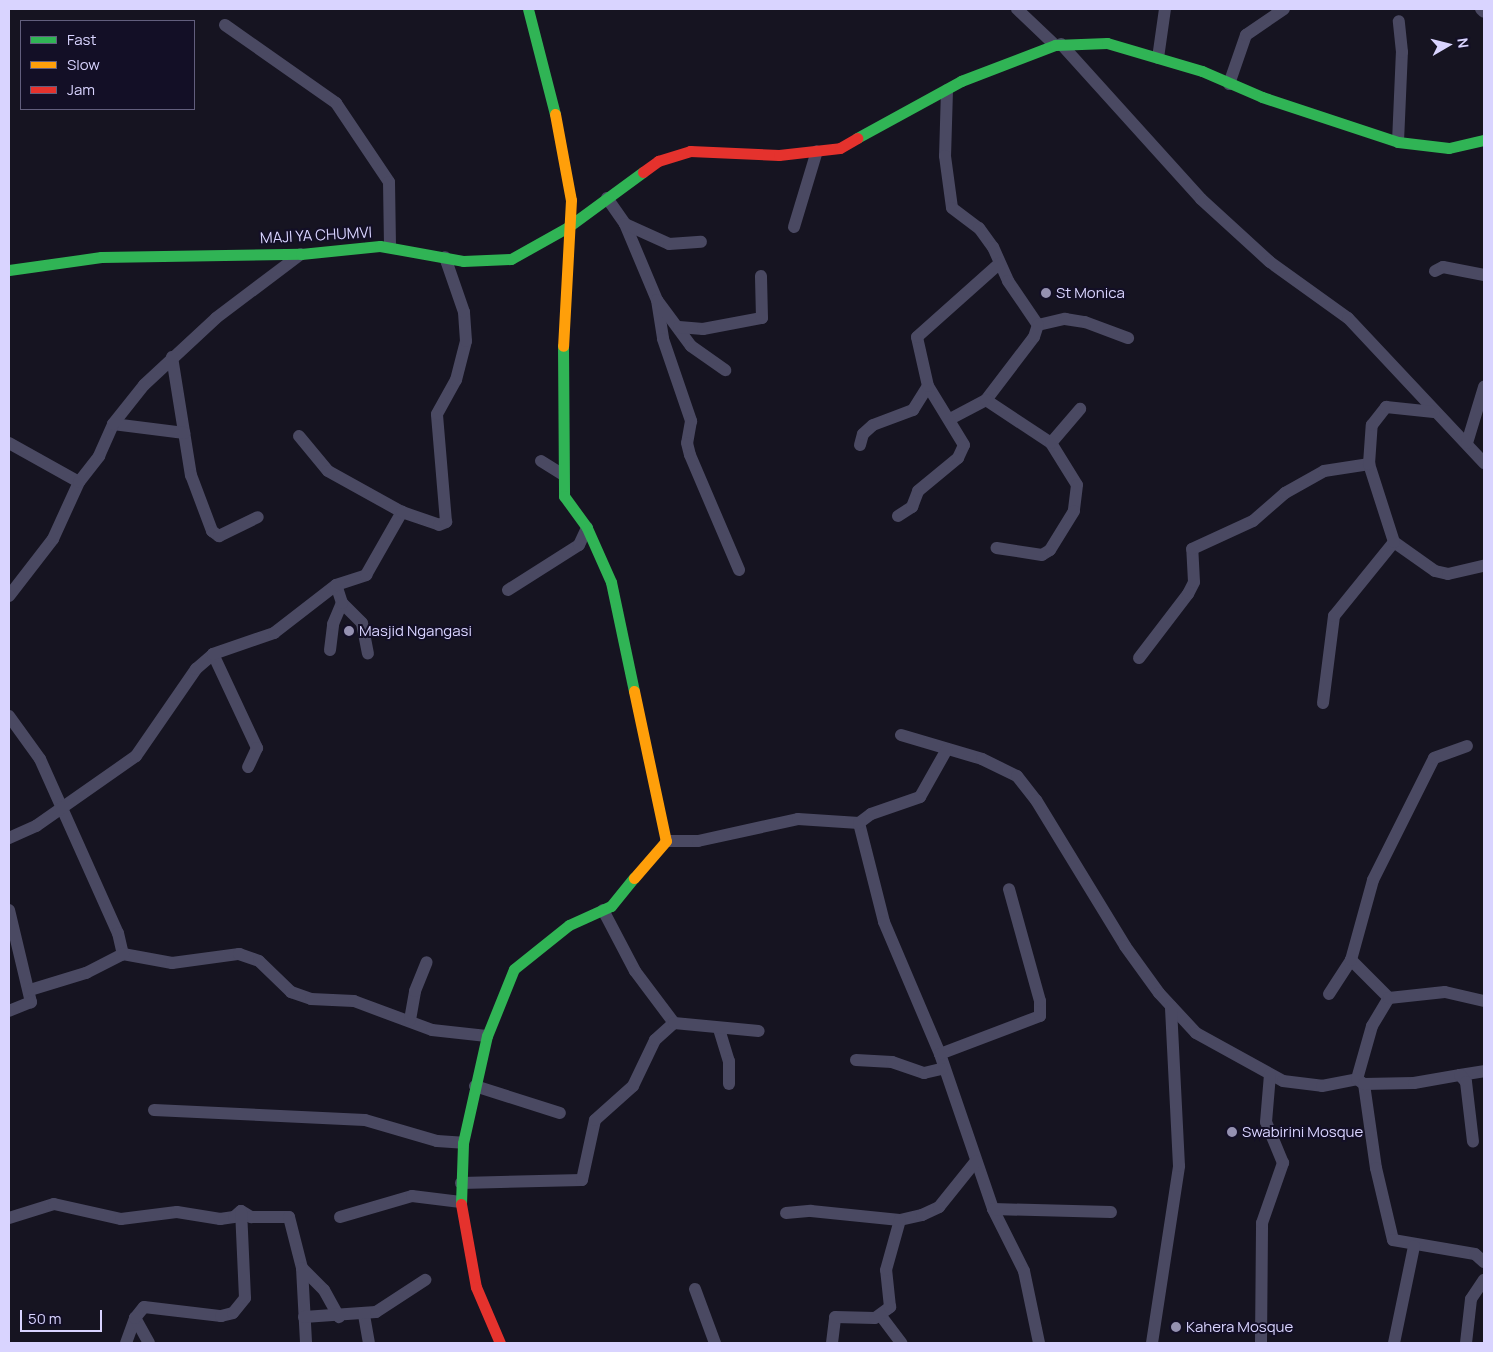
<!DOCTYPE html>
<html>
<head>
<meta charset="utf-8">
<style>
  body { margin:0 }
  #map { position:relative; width:1493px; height:1352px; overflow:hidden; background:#161421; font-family:Manrope,sans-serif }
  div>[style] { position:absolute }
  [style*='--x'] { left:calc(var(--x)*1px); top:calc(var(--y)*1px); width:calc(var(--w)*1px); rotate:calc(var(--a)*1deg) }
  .street>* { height:12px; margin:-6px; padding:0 6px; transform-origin:6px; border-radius:6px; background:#4a4962 }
  .fast>* { height:11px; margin:-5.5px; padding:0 5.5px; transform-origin:5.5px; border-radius:5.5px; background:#30b455 }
  .slow>* { height:11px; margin:-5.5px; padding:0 5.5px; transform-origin:5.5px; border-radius:5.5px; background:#ff9f0a }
  .jam>* { height:11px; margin:-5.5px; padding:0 5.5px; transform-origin:5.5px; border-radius:5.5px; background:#e5322d }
  .dots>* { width:14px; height:14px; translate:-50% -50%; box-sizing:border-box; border:2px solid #130f26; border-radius:50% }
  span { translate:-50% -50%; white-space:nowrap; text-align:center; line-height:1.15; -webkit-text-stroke:4px #130f26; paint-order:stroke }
  .street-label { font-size:15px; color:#d9d4ff }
  .poi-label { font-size:15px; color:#d9d4ff }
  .left { translate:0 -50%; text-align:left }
  .frame { position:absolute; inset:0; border:10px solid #d9d4ff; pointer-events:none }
  .legend { position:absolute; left:20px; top:20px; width:175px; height:90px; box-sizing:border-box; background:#130f26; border:1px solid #625e7d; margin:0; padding:6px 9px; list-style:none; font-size:15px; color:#d9d4ff }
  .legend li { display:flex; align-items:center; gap:10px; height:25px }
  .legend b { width:25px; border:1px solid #625e7d }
  .north { position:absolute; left:1423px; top:20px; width:50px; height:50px; -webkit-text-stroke:4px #130f26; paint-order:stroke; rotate:82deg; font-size:14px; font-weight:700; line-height:20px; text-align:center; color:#d9d4ff }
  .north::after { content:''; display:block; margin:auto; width:18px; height:22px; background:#d9d4ff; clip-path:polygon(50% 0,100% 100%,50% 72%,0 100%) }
  .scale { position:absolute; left:20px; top:1310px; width:82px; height:22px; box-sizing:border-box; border:2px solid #d9d4ff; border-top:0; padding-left:6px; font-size:15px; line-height:18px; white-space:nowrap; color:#d9d4ff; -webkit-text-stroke:4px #130f26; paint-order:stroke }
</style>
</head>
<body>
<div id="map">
  <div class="street">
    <i style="--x:1017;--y:9;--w:52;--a:43.5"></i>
    <i style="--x:1481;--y:9;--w:4;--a:45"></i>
    <i style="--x:225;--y:25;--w:136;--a:35.1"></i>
    <i style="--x:336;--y:103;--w:95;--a:56.1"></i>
    <i style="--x:389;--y:182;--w:65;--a:89.1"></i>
    <i style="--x:1061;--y:44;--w:209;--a:47.9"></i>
    <i style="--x:1201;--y:199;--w:93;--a:42.4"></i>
    <i style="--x:1270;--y:262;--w:96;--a:35.7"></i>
    <i style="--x:1348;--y:318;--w:199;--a:46.8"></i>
    <i style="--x:1158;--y:58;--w:49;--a:-81.9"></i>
    <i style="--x:1229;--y:84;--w:52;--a:-70.9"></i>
    <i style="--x:1246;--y:35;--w:46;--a:-34.4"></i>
    <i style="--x:947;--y:90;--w:66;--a:91.7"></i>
    <i style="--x:945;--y:156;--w:52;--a:82.3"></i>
    <i style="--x:952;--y:208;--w:34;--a:37"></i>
    <i style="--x:979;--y:228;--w:24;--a:54"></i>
    <i style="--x:993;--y:247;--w:37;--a:66"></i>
    <i style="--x:1008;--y:281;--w:53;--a:55.7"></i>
    <i style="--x:1038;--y:325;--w:28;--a:-13"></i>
    <i style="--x:1065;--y:319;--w:20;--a:9"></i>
    <i style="--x:1085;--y:322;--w:46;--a:20.4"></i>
    <i style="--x:1398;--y:142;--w:90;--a:-87.5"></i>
    <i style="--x:1402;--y:52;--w:31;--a:-96"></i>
    <i style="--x:607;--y:198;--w:32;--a:55"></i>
    <i style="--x:625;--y:224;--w:82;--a:67.2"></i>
    <i style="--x:657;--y:300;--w:39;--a:81"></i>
    <i style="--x:663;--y:339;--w:87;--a:71.1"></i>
    <i style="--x:691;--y:421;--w:22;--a:100"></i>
    <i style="--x:687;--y:443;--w:12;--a:76"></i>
    <i style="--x:690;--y:455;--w:125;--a:66.9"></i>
    <i style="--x:625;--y:224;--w:48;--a:24.4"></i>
    <i style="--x:669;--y:244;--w:32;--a:-4"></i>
    <i style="--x:794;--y:227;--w:79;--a:-73.2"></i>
    <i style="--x:1435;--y:271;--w:9;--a:-27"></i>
    <i style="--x:1443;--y:267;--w:42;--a:11"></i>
    <i style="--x:657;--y:300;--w:57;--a:53.5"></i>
    <i style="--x:691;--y:346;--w:42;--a:35.2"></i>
    <i style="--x:679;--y:327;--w:24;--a:5"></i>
    <i style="--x:703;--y:329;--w:60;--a:-10.6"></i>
    <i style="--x:762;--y:318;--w:42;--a:-91.4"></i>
    <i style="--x:172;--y:357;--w:120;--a:80.9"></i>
    <i style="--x:191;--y:475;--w:60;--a:69.4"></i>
    <i style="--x:212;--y:531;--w:9;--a:36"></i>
    <i style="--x:219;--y:536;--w:43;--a:-26"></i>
    <i style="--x:986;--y:400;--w:79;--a:-52.7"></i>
    <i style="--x:1034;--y:337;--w:13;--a:-72"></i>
    <i style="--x:950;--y:419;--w:41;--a:-27.8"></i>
    <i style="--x:986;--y:400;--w:78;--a:33.5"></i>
    <i style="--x:1051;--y:443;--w:49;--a:58.2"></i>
    <i style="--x:1077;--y:485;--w:26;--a:97"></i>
    <i style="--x:1074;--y:511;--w:46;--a:121.6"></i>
    <i style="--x:1050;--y:550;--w:9;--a:148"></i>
    <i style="--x:1042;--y:555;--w:46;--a:-171.2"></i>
    <i style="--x:113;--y:424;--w:72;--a:7.2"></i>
    <i style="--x:299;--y:436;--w:45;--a:50.4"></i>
    <i style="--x:328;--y:471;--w:85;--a:29"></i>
    <i style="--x:9;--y:443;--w:80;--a:29.1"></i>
    <i style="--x:1051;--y:443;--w:45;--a:-49.5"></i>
    <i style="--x:1467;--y:443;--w:59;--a:-73.1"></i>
    <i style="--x:860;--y:445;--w:11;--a:-75"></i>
    <i style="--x:863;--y:434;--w:13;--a:-42"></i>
    <i style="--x:873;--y:425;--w:43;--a:-20.6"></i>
    <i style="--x:913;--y:410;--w:28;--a:-58"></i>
    <i style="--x:541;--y:461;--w:26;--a:32"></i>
    <i style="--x:898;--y:516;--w:17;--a:-33"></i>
    <i style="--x:912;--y:507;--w:17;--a:-69"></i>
    <i style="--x:918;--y:491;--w:52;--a:-39.5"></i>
    <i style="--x:958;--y:458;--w:14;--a:-65"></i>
    <i style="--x:964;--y:445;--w:69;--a:-121.4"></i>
    <i style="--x:928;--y:386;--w:50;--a:-102.7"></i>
    <i style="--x:917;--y:337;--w:110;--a:-41.7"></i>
    <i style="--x:1394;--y:542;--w:50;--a:35.3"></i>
    <i style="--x:1435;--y:571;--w:13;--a:13"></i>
    <i style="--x:1448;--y:574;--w:37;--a:-13"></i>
    <i style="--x:508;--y:590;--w:84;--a:-32.4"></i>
    <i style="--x:579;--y:545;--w:19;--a:-65"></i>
    <i style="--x:9;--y:596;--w:72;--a:-52.3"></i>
    <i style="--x:53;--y:539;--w:63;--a:-65.5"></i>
    <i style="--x:79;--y:482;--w:33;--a:-52"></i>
    <i style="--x:99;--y:456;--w:35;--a:-66"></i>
    <i style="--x:113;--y:424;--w:50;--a:-51.5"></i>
    <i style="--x:144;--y:385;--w:98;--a:-42.9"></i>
    <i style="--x:216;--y:318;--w:106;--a:-37"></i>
    <i style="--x:342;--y:603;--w:28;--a:45"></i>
    <i style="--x:362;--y:623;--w:31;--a:79"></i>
    <i style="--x:330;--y:650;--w:26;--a:-83"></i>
    <i style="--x:333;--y:624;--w:23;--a:-67"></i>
    <i style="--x:342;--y:603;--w:19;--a:-108"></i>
    <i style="--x:213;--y:654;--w:104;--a:64.9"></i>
    <i style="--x:257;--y:748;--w:21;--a:115"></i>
    <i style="--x:1139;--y:658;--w:81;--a:-52.6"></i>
    <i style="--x:1188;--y:594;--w:13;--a:-63"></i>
    <i style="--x:1194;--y:582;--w:33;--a:-93"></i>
    <i style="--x:1192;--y:549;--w:67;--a:-24.7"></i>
    <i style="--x:1253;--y:521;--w:43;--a:-41.2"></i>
    <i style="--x:1285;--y:493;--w:45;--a:-29.4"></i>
    <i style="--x:1324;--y:471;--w:46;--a:-8.8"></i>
    <i style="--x:1323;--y:703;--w:88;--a:-82.8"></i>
    <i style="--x:1334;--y:616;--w:95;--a:-51"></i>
    <i style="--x:1394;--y:542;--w:82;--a:-107.8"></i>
    <i style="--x:1369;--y:464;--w:39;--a:-86"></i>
    <i style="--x:1372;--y:425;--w:23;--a:-52"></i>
    <i style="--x:1386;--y:407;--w:48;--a:5.9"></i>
    <i style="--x:9;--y:716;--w:53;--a:54.2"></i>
    <i style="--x:40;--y:759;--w:191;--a:65.9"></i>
    <i style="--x:118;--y:933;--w:22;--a:77"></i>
    <i style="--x:123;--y:954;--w:50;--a:10.4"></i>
    <i style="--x:172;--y:963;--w:68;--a:-7.7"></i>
    <i style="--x:239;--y:954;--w:21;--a:19"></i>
    <i style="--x:259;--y:961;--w:45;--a:44.1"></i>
    <i style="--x:291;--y:992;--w:21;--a:19"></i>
    <i style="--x:311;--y:999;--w:43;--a:2.7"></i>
    <i style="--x:354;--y:1001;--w:83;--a:20.4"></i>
    <i style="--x:432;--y:1030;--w:55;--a:6.2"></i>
    <i style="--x:901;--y:735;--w:84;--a:16.5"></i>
    <i style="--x:982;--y:759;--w:39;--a:26"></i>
    <i style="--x:1017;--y:776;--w:31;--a:52"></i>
    <i style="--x:1036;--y:800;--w:171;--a:58.6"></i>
    <i style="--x:1125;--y:946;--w:58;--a:54.1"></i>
    <i style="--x:1159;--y:993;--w:54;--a:47.2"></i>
    <i style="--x:1196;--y:1033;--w:99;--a:28.9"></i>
    <i style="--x:1283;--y:1081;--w:39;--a:7"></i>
    <i style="--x:1322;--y:1086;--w:36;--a:-11"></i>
    <i style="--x:1357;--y:1079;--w:9;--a:36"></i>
    <i style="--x:1364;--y:1084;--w:85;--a:81.9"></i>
    <i style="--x:1376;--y:1168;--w:74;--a:76.7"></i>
    <i style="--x:1393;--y:1240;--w:83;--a:9.7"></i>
    <i style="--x:1475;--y:1254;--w:12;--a:42"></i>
    <i style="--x:859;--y:823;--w:102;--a:75.8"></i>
    <i style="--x:884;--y:922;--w:143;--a:67"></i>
    <i style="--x:940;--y:1054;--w:164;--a:71.1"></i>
    <i style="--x:993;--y:1209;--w:69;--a:63.4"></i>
    <i style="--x:1024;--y:1271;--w:74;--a:78.2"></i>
    <i style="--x:9;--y:838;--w:30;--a:-24"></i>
    <i style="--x:36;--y:826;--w:122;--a:-35"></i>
    <i style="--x:136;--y:756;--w:106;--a:-55.4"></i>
    <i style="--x:196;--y:669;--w:23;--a:-41"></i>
    <i style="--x:213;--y:654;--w:65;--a:-19"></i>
    <i style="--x:274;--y:633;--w:78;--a:-37.7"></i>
    <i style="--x:336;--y:585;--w:32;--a:-18"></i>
    <i style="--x:366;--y:575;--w:73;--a:-60.3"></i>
    <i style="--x:402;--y:512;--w:39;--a:19"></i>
    <i style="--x:439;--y:525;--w:8;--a:-23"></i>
    <i style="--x:446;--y:522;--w:108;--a:-94.8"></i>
    <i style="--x:437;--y:414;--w:39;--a:-61"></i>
    <i style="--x:456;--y:380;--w:40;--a:-75.6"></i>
    <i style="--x:466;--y:341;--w:29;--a:-94"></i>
    <i style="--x:464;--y:312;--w:58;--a:-109.1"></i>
    <i style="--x:666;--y:841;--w:32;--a:0"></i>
    <i style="--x:698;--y:841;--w:102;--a:-12.4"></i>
    <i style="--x:798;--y:819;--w:61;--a:3.8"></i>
    <i style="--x:859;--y:823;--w:15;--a:-37"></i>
    <i style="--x:871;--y:814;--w:52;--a:-19.1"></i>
    <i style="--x:920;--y:797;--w:55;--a:-60.6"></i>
    <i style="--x:9;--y:910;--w:95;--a:76.6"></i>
    <i style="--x:31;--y:1002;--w:24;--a:158"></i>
    <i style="--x:603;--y:910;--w:69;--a:62.3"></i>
    <i style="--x:635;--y:971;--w:65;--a:53.1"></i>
    <i style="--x:30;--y:990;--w:59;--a:-16.9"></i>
    <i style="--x:86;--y:973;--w:42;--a:-27.2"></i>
    <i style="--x:1329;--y:994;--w:40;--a:-57.1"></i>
    <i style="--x:1389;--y:998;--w:54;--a:-135"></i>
    <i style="--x:1351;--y:960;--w:83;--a:-74.6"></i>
    <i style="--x:1373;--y:880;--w:136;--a:-63.4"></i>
    <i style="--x:1434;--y:758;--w:35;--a:-20"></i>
    <i style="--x:410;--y:1020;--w:29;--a:-80"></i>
    <i style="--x:415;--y:991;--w:31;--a:-68"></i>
    <i style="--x:719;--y:1029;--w:34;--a:73"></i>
    <i style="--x:729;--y:1061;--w:23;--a:90"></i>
    <i style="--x:940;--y:1054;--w:107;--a:-20.8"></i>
    <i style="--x:1040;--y:1016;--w:15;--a:-90"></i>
    <i style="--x:1040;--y:1001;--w:116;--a:-105.5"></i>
    <i style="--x:856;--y:1060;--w:36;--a:3"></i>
    <i style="--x:892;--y:1062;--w:34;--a:19"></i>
    <i style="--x:924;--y:1073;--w:18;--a:-13"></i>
    <i style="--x:1460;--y:1075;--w:24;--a:-9"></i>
    <i style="--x:1357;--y:1079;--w:55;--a:-74.2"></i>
    <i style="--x:1372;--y:1026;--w:33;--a:-59"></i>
    <i style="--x:1389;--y:998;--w:56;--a:-6.1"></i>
    <i style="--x:1445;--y:992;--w:40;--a:13"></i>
    <i style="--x:1364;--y:1084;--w:50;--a:-1.1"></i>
    <i style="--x:1414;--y:1083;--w:47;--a:-9.9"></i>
    <i style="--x:1460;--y:1075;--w:9;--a:49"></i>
    <i style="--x:1466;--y:1082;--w:60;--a:83.3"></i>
    <i style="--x:475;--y:1086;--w:89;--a:17.6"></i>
    <i style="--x:154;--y:1110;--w:211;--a:2.7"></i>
    <i style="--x:365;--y:1120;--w:75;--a:16.3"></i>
    <i style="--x:437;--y:1141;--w:26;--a:4"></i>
    <i style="--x:461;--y:1183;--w:121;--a:-1.4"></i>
    <i style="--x:582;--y:1180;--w:61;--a:-77.8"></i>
    <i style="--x:595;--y:1120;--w:51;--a:-41.8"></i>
    <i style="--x:633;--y:1086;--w:51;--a:-64.4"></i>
    <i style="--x:655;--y:1040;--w:25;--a:-42"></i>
    <i style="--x:674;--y:1023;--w:85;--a:5.4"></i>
    <i style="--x:993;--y:1209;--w:118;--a:1.5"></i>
    <i style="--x:786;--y:1213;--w:25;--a:-5"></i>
    <i style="--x:811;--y:1211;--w:89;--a:5.8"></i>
    <i style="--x:900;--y:1220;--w:23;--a:-13"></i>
    <i style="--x:922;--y:1215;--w:19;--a:-25"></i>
    <i style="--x:939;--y:1207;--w:59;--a:-51.2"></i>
    <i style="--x:340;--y:1217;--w:75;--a:-16.3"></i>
    <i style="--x:412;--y:1196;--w:49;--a:7"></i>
    <i style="--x:9;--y:1218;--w:47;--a:-17.3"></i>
    <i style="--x:54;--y:1204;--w:69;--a:12.6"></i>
    <i style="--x:121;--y:1219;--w:56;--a:-7.1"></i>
    <i style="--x:177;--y:1212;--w:44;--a:9.2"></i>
    <i style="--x:220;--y:1219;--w:14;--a:-8"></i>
    <i style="--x:234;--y:1217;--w:9;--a:-41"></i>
    <i style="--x:241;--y:1211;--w:12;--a:31"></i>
    <i style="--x:251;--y:1217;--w:38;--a:0"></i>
    <i style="--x:289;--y:1217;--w:53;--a:75.7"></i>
    <i style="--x:302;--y:1268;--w:75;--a:86.9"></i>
    <i style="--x:302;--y:1268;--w:31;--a:45"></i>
    <i style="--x:324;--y:1290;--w:31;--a:61"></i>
    <i style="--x:695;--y:1289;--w:58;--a:69.7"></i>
    <i style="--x:364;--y:1315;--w:28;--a:80"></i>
    <i style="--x:881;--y:1316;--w:34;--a:53"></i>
    <i style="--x:304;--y:1317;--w:72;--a:-4"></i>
    <i style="--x:376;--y:1312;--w:59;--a:-33.1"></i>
    <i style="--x:126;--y:1343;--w:27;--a:-70"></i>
    <i style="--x:149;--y:1343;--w:29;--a:-119"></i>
    <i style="--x:135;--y:1318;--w:14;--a:-51"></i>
    <i style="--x:144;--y:1307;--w:78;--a:6.7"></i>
    <i style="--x:221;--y:1316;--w:12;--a:-14"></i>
    <i style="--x:233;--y:1313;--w:19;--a:-51"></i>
    <i style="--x:245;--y:1298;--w:87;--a:-92.6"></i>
    <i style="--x:832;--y:1343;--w:26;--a:-83"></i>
    <i style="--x:835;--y:1317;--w:40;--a:1.4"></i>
    <i style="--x:875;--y:1318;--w:19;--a:-36"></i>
    <i style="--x:890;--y:1307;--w:37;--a:-96"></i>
    <i style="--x:886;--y:1270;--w:52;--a:-74.4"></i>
    <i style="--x:1152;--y:1343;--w:179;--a:-81.3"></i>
    <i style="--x:1179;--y:1166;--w:160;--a:-92.9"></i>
    <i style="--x:1261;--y:1343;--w:120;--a:-89.5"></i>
    <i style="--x:1262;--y:1223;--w:64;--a:-70.7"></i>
    <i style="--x:1283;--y:1163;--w:44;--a:-112.5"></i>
    <i style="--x:1266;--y:1122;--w:48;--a:-85.2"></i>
    <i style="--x:1394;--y:1343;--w:99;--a:-78.3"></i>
    <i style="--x:1466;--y:1343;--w:44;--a:-83.5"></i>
    <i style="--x:1471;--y:1299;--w:23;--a:-56"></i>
  </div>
  <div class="fast">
    <i style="--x:528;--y:9;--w:108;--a:75.6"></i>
    <i style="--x:857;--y:138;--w:119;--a:-28.7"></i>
    <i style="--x:961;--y:81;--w:101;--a:-21"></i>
    <i style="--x:1055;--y:45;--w:52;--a:-2.2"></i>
    <i style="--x:1107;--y:43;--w:99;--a:16.4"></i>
    <i style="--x:1202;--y:71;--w:65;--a:23.4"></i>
    <i style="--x:1262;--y:97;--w:143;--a:18.3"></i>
    <i style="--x:1398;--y:142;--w:51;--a:6.7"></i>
    <i style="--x:1449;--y:148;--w:36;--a:-13"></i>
    <i style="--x:9;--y:270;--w:93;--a:-8"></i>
    <i style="--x:101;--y:257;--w:200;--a:-0.9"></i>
    <i style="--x:301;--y:254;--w:79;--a:-5.8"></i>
    <i style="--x:380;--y:246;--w:84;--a:10.2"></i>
    <i style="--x:463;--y:261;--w:48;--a:-2.4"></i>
    <i style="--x:511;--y:259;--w:65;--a:-29.3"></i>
    <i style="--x:568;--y:227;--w:93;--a:-36.3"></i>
    <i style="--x:563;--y:346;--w:150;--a:89.6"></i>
    <i style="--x:564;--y:496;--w:39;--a:54"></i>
    <i style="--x:587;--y:528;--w:59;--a:66"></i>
    <i style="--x:611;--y:582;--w:111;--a:78.1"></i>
    <i style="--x:461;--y:1204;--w:61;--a:-88.1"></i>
    <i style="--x:463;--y:1143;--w:110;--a:-77.4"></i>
    <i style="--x:487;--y:1036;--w:72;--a:-68.1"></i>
    <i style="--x:514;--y:969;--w:70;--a:-38.7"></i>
    <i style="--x:569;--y:925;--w:46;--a:-24.3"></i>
    <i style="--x:611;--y:906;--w:36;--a:-51"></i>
  </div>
  <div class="slow">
    <i style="--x:555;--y:114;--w:87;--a:79.5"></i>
    <i style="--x:571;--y:200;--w:146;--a:93.1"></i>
    <i style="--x:634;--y:691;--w:153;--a:78"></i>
    <i style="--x:666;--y:841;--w:49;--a:130.9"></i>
  </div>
  <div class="jam">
    <i style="--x:643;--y:172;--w:19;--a:-36"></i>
    <i style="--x:658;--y:161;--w:34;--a:-17"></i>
    <i style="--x:690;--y:151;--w:89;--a:2.6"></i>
    <i style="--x:779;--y:155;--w:61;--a:-6.5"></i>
    <i style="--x:840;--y:148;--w:20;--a:-30"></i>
    <i style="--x:461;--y:1204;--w:84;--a:79.8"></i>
    <i style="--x:476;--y:1287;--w:61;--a:66.8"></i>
  </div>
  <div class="dots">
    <i style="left:1046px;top:293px;background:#9591b1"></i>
    <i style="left:349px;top:631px;background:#9591b1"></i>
    <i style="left:1232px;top:1132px;background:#9591b1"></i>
    <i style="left:1176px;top:1327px;background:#9591b1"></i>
  </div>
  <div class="street-label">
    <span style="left:316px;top:235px;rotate:-3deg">MAJI YA CHUMVI</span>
  </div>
  <div class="poi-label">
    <span class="left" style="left:1056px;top:293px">St Monica</span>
    <span class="left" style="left:359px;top:631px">Masjid Ngangasi</span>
    <span class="left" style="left:1242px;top:1132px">Swabirini Mosque</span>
    <span class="left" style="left:1186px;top:1327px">Kahera Mosque</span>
  </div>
  <div class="frame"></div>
  <ul class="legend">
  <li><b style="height:6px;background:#30b455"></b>Fast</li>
  <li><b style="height:6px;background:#ff9f0a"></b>Slow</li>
  <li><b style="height:6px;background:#e5322d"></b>Jam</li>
  </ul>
  <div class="north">N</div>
  <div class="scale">50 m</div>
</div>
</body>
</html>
